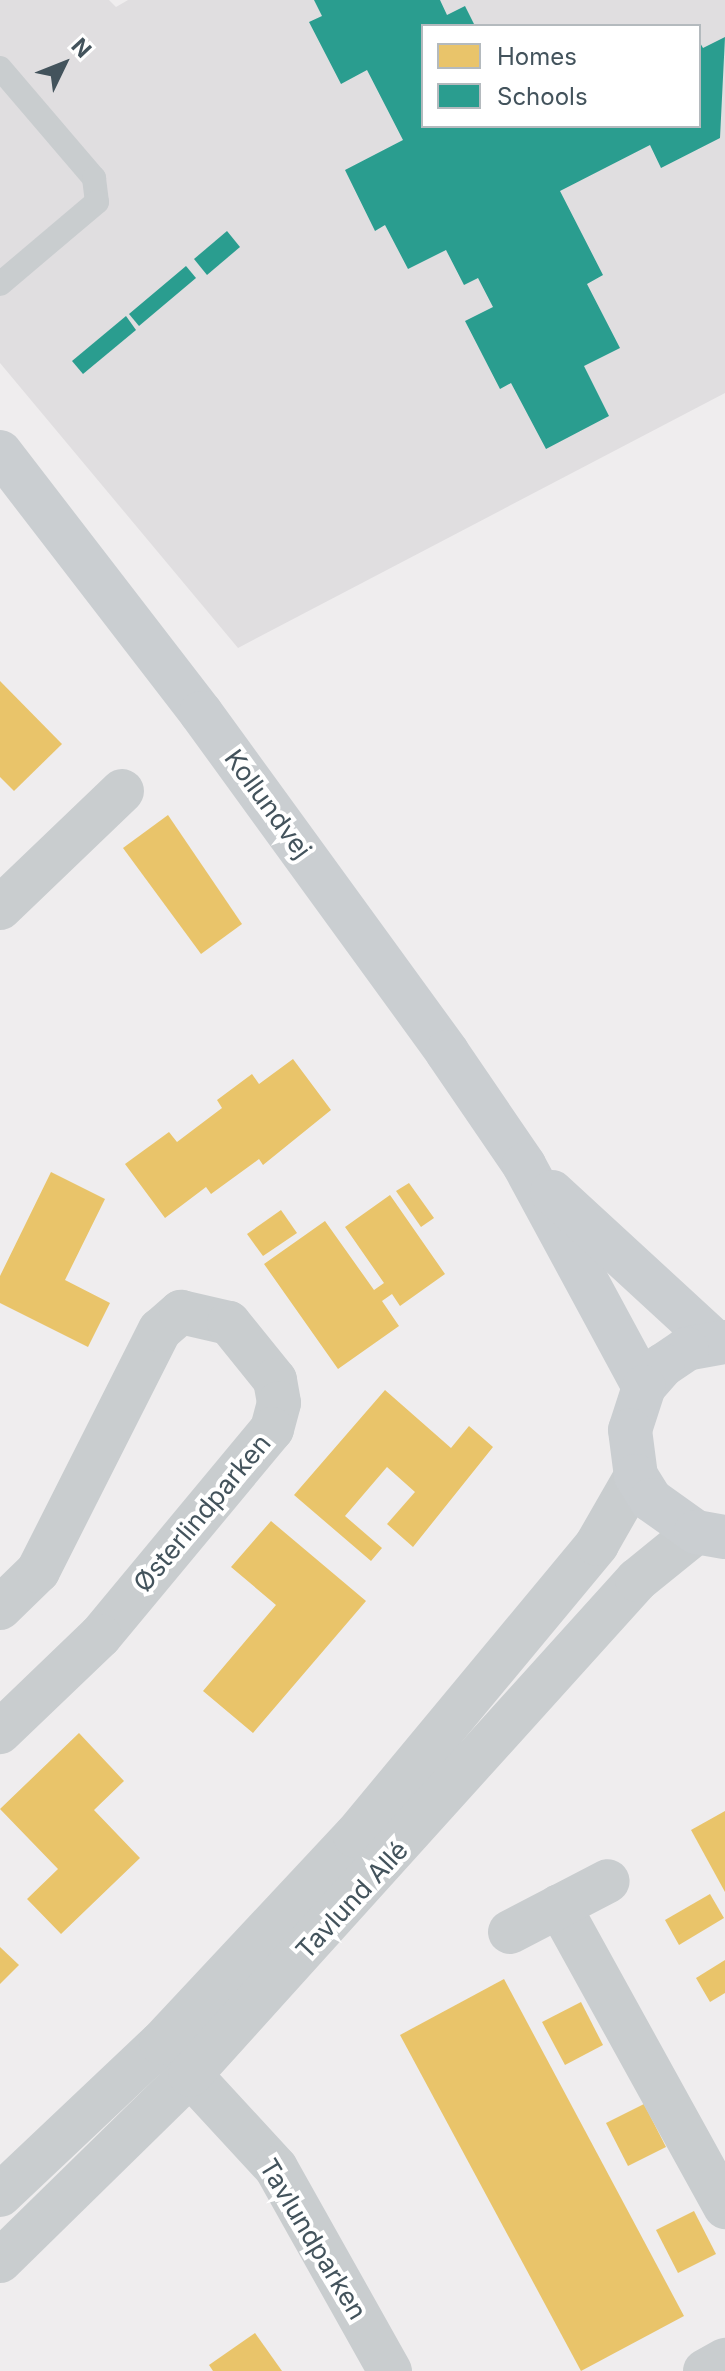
<!DOCTYPE html>
<html>
<head>
<meta charset="utf-8">
<style>
  body { margin:0 }
  #map { position:relative; width:725px; height:2371px; overflow:hidden; background:#efedee; font-family:Inter,sans-serif }
  div>[style] { position:absolute }
  [style*='--x'] { left:calc(var(--x)*1px); top:calc(var(--y)*1px); width:calc(var(--w)*1px); rotate:calc(var(--a)*1deg) }
  .education>* { inset:0; background:#e0dee0 }
  .homes>* { inset:0; background:#e9c46a }
  .schools>* { inset:0; background:#2a9d8f }
  .lane>* { height:24px; margin:-12px; padding:0 12px; transform-origin:12px; border-radius:12px; background:#c9cdcf }
  .street>* { height:44px; margin:-22px; padding:0 22px; transform-origin:22px; border-radius:22px; background:#c9cdcf }
  .secondary>* { height:44px; margin:-22px; padding:0 22px; transform-origin:22px; border-radius:22px; background:#caced1 }
  span { translate:-50% -50%; white-space:nowrap; text-align:center; line-height:1.15; -webkit-text-stroke:8px #fff; paint-order:stroke }
  .street-label { font-size:26px; color:#43535c }
  .legend { position:absolute; left:421px; top:24px; width:280px; height:104px; box-sizing:border-box; background:#fff; border:2px solid #b4babe; margin:0; padding:10px 14px; list-style:none; font-size:24px; color:#43535c }
  .legend li { display:flex; align-items:center; gap:16px; height:40px }
  .legend b { width:40px; border:2px solid #b4babe }
  .north { position:absolute; left:24px; top:24px; width:80px; height:80px; -webkit-text-stroke:6px #fff; paint-order:stroke; rotate:47deg; font-size:22px; font-weight:700; line-height:32px; text-align:center; color:#43535c }
  .north::after { content:''; display:block; margin:auto; width:28px; height:36px; background:#43535c; clip-path:polygon(50% 0,100% 100%,50% 72%,0 100%) }
</style>
</head>
<body>
<div id="map">
  <div class="education">
    <i style="clip-path:polygon(evenodd,0 0,109px 0,116px 7px,128px 0,725px 0,725px 393px,238px 648px,0 363px,0 0,423px 26px,699px 26px,699px 126px,423px 126px,423px 26px)"></i>
  </div>
  <div class="homes">
    <i style="clip-path:polygon(0 681px,62px 744px,14px 791px,0 777px)"></i>
    <i style="clip-path:polygon(168px 815px,242px 924px,201px 954px,123px 848px)"></i>
    <i style="clip-path:polygon(293px 1059px,331px 1110px,263px 1165px,259px 1159px,211px 1194px,206px 1187px,165px 1218px,125px 1164px,169px 1132px,177px 1142px,222px 1108px,217px 1100px,252px 1074px,259px 1084px)"></i>
    <i style="clip-path:polygon(51px 1172px,105px 1199px,65px 1280px,110px 1303px,88px 1347px,0 1303px,0 1276px)"></i>
    <i style="clip-path:polygon(409px 1183px,434px 1218px,421px 1227px,396px 1191px)"></i>
    <i style="clip-path:polygon(390px 1195px,445px 1274px,400px 1306px,392px 1294px,382px 1301px,399px 1326px,338px 1369px,264px 1264px,325px 1221px,374px 1290px,384px 1283px,345px 1227px)"></i>
    <i style="clip-path:polygon(281px 1210px,297px 1233px,263px 1256px,247px 1234px)"></i>
    <i style="clip-path:polygon(385px 1390px,451px 1448px,469px 1426px,493px 1447px,413px 1547px,387px 1524px,415px 1492px,387px 1467px,345px 1516px,382px 1548px,371px 1561px,294px 1495px)"></i>
    <i style="clip-path:polygon(271px 1521px,366px 1601px,253px 1733px,203px 1691px,276px 1605px,231px 1567px)"></i>
    <i style="clip-path:polygon(79px 1733px,124px 1781px,94px 1810px,140px 1858px,61px 1934px,27px 1899px,58px 1869px,0 1809px)"></i>
    <i style="clip-path:polygon(725px 1811px,725px 1892px,691px 1830px)"></i>
    <i style="clip-path:polygon(710px 1894px,724px 1918px,679px 1945px,665px 1920px)"></i>
    <i style="clip-path:polygon(0 1947px,19px 1965px,0 1984px)"></i>
    <i style="clip-path:polygon(725px 1960px,725px 1993px,710px 2002px,696px 1978px)"></i>
    <i style="clip-path:polygon(504px 1979px,684px 2316px,581px 2371px,400px 2035px)"></i>
    <i style="clip-path:polygon(581px 2002px,603px 2045px,565px 2065px,542px 2022px)"></i>
    <i style="clip-path:polygon(644px 2104px,666px 2147px,628px 2166px,606px 2123px)"></i>
    <i style="clip-path:polygon(694px 2211px,716px 2254px,678px 2273px,656px 2230px)"></i>
    <i style="clip-path:polygon(255px 2333px,282px 2371px,213px 2371px,209px 2365px)"></i>
  </div>
  <div class="schools">
    <i style="clip-path:polygon(314px 0,440px 0,447px 15px,465px 6px,475px 26px,423px 26px,423px 126px,699px 126px,699px 41px,703px 48px,725px 37px,720px 138px,661px 168px,650px 145px,560px 191px,603px 275px,587px 284px,620px 348px,584px 366px,609px 416px,546px 449px,511px 383px,500px 389px,465px 321px,493px 307px,478px 278px,464px 285px,446px 250px,408px 269px,385px 225px,375px 231px,345px 170px,403px 140px,367px 70px,341px 84px,309px 22px,322px 16px)"></i>
    <i style="clip-path:polygon(227px 231px,240px 247px,207px 275px,194px 259px)"></i>
    <i style="clip-path:polygon(186px 266px,196px 278px,139px 326px,129px 314px)"></i>
    <i style="clip-path:polygon(126px 316px,136px 330px,83px 374px,72px 361px)"></i>
  </div>
  <div class="lane">
    <i style="--x:0;--y:68;--w:145;--a:49.5"></i>
    <i style="--x:94;--y:178;--w:24;--a:83"></i>
    <i style="--x:97;--y:202;--w:127;--a:139.8"></i>
  </div>
  <div class="street">
    <i style="--x:0;--y:908;--w:169;--a:-43.8"></i>
    <i style="--x:0;--y:1608;--w:53;--a:-44.2"></i>
    <i style="--x:38;--y:1571;--w:270;--a:-63.2"></i>
    <i style="--x:160;--y:1330;--w:28;--a:-41"></i>
    <i style="--x:181;--y:1312;--w:49;--a:12.9"></i>
    <i style="--x:229;--y:1323;--w:73;--a:51.1"></i>
    <i style="--x:275;--y:1380;--w:23;--a:80"></i>
    <i style="--x:279;--y:1403;--w:27;--a:105"></i>
    <i style="--x:272;--y:1429;--w:269;--a:129.7"></i>
    <i style="--x:100;--y:1636;--w:139;--a:136.2"></i>
    <i style="--x:559;--y:1906;--w:344;--a:61.1"></i>
    <i style="--x:510;--y:1932;--w:110;--a:-27.5"></i>
    <i style="--x:170;--y:2053;--w:156;--a:47.3"></i>
    <i style="--x:276;--y:2168;--w:233;--a:60.7"></i>
    <i style="--x:0;--y:2195;--w:221;--a:-43.4"></i>
    <i style="--x:161;--y:2043;--w:284;--a:-46.9"></i>
    <i style="--x:355;--y:1836;--w:379;--a:-50.3"></i>
    <i style="--x:597;--y:1544;--w:78;--a:-60.2"></i>
    <i style="--x:0;--y:2261;--w:266;--a:-44.4"></i>
    <i style="--x:190;--y:2075;--w:667;--a:-47.92"></i>
    <i style="--x:637;--y:1580;--w:76;--a:-39.1"></i>
    <i style="--x:705;--y:2371;--w:23;--a:-29"></i>
  </div>
  <div class="secondary">
    <i style="--x:0;--y:452;--w:329;--a:52.4"></i>
    <i style="--x:201;--y:713;--w:419;--a:54"></i>
    <i style="--x:447;--y:1052;--w:137;--a:55.7"></i>
    <i style="--x:524;--y:1165;--w:252;--a:61.6"></i>
    <i style="--x:552;--y:1192;--w:222;--a:42.6"></i>
    <i style="--x:725;--y:1342;--w:39;--a:170"></i>
    <i style="--x:687;--y:1349;--w:29;--a:146"></i>
    <i style="--x:663;--y:1365;--w:29;--a:131"></i>
    <i style="--x:644;--y:1387;--w:45;--a:108"></i>
    <i style="--x:630;--y:1430;--w:46;--a:82.6"></i>
    <i style="--x:636;--y:1476;--w:28;--a:58"></i>
    <i style="--x:651;--y:1500;--w:55;--a:35.4"></i>
    <i style="--x:696;--y:1532;--w:29;--a:10"></i>
  </div>
  <div class="street-label">
    <span style="left:268px;top:804px;rotate:54deg">Kollundvej</span>
    <span style="left:202px;top:1513px;rotate:-50deg">Østerlindparken</span>
    <span style="left:352px;top:1900px;rotate:-47deg">Tavlund Allé</span>
    <span style="left:313px;top:2239px;rotate:59deg">Tavlundparken</span>
  </div>
  <ul class="legend">
  <li><b style="height:22px;background:#e9c46a"></b>Homes</li>
  <li><b style="height:22px;background:#2a9d8f"></b>Schools</li>
  </ul>
  <div class="north">N</div>
</div>
</body>
</html>
